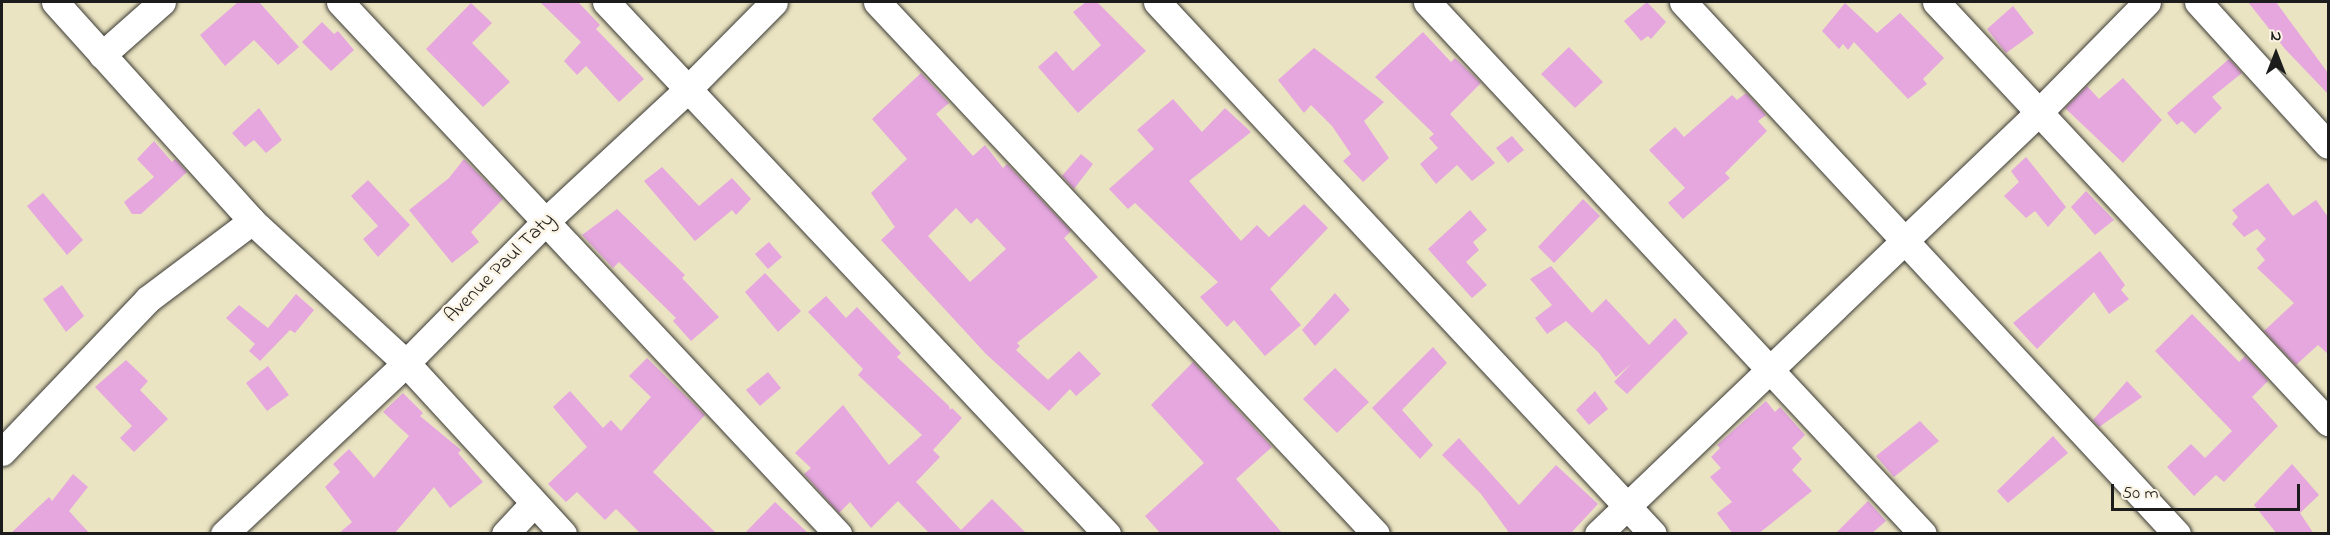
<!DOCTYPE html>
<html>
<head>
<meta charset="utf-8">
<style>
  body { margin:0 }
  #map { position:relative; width:2330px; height:535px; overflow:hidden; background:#ebe4c2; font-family:"Indie Flower",sans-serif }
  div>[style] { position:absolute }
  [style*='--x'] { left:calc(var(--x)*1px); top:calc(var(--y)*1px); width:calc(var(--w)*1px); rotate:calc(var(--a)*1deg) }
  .building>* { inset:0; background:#e5a7de }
  .roads { filter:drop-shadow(0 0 2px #3b3a35) drop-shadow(0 0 2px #3b3a35) }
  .street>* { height:27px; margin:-13.5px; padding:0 13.5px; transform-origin:13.5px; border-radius:13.5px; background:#fff }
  span { translate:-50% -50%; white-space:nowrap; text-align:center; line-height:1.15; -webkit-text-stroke:5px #fcf5e5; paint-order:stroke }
  .street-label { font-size:20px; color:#1c1c1c }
  .frame { position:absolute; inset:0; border:3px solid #1c1c1c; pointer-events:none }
  .north { position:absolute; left:2246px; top:24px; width:60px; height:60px; -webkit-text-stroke:4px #fcf5e5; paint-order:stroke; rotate:0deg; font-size:16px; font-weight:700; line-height:24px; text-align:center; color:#1c1c1c }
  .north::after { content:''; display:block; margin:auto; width:21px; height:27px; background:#1c1c1c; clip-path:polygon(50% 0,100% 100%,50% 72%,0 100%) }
  .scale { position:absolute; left:2111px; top:484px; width:189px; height:27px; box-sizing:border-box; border:3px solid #1c1c1c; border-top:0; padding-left:8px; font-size:18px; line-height:21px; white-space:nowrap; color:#1c1c1c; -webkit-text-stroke:4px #fcf5e5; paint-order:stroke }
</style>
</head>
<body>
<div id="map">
  <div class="building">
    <i style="clip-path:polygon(238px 2px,259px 2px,299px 47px,278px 65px,254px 40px,225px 66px,200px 35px)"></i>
    <i style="clip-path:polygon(540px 2px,578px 2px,600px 25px,596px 29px,644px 79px,619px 102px,586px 66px,577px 75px,564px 61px,581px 42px)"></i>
    <i style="clip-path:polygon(1086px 2px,1097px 2px,1146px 51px,1078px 113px,1038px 67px,1056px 51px,1073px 71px,1101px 45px,1073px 12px)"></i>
    <i style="clip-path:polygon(1647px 2px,1666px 22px,1651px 39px,1648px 36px,1641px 41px,1624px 21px)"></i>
    <i style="clip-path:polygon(2248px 2px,2276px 2px,2328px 73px,2328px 94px,2285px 49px)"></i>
    <i style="clip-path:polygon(471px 3px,492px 23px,472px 43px,510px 82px,483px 107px,426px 49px)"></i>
    <i style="clip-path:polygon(1845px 3px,1877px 33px,1900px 13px,1944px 58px,1923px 79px,1927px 84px,1908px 99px,1854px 42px,1848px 50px,1843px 44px,1839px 49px,1822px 31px)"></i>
    <i style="clip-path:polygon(2013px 6px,2034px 33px,2006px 53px,1987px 29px)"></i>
    <i style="clip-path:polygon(322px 22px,334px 34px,338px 31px,354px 50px,331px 71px,302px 42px)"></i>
    <i style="clip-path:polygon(1423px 32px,1451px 62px,1455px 58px,1481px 83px,1450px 114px,1495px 163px,1472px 181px,1457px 165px,1436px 184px,1420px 164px,1438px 148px,1429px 138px,1434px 134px,1375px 77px)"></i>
    <i style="clip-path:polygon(1569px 47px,1603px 82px,1575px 108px,1541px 74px)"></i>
    <i style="clip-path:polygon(1314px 48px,1384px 102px,1364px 121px,1389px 158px,1363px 182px,1343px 161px,1351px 154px,1332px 126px,1311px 105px,1304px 113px,1278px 80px)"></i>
    <i style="clip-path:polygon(2229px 59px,2242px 73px,2212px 97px,2222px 108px,2195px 134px,2182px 121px,2177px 125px,2167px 113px)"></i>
    <i style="clip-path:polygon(evenodd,921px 73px,949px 103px,936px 114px,973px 156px,985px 145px,1003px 168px,1007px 164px,1071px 231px,1064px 238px,1098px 277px,1017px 343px,1020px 346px,1016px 350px,1048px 380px,1079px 351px,1101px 374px,1076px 396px,1070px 389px,1049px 411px,986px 354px,881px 240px,895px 227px,871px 193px,907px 159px,872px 119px,921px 73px,956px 208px,971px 224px,977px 218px,1006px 249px,970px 282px,928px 236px,956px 208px)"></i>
    <i style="clip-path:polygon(2123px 78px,2162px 120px,2123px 163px,2065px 108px,2087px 86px,2099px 99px)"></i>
    <i style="clip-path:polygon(1746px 93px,1766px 115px,1758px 121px,1767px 131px,1725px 173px,1730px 178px,1683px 219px,1668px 203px,1685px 188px,1649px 150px,1675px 127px,1684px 137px,1732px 95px,1737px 100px)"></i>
    <i style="clip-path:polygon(1173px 99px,1202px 132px,1225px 108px,1251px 132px,1189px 181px,1241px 241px,1257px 225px,1269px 237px,1304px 204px,1328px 228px,1270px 289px,1301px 325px,1265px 356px,1234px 320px,1227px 327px,1200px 297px,1218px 282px,1135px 203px,1128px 209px,1109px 189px,1154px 149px,1137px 130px)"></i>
    <i style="clip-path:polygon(259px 108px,282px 140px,266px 153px,254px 140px,245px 147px,232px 133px)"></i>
    <i style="clip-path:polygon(1512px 136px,1524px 150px,1508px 163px,1496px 148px)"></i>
    <i style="clip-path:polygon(154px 141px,172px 162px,175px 159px,187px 172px,141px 214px,132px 214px,124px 202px,154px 177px,137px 159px)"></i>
    <i style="clip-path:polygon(1081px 154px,1093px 164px,1074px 189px,1062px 176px)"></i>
    <i style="clip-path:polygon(2026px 157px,2066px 207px,2048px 227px,2035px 211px,2026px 218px,2004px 196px,2019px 182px,2011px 171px)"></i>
    <i style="clip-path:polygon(464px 159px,503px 199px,471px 232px,479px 242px,452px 263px,409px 210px,449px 178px)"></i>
    <i style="clip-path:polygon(662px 167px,699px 206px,732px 178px,751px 199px,736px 215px,732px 210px,695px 241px,644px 181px)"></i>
    <i style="clip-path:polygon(368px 180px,410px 225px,378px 257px,363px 239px,378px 226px,351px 196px)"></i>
    <i style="clip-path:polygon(2268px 183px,2293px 216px,2316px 200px,2328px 217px,2328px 354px,2318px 345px,2296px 365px,2264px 331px,2294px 303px,2257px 268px,2265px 260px,2256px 249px,2266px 239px,2257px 229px,2244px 237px,2232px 224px,2238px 217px,2232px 210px)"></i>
    <i style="clip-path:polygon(2086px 191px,2114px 220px,2095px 235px,2071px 207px)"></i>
    <i style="clip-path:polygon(43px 193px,83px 240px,67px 255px,27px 206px)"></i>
    <i style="clip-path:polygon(1583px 199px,1600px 216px,1554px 263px,1538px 247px)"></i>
    <i style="clip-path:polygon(617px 209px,685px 275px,682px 278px,719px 317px,691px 341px,673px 321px,676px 318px,619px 262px,613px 268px,582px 235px)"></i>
    <i style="clip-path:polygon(1470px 210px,1487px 230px,1473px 242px,1479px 250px,1466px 262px,1487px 285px,1472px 298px,1428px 249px)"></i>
    <i style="clip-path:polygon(769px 242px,782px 257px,768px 269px,755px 254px)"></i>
    <i style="clip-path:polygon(2100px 251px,2125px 285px,2121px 290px,2129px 299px,2109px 314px,2094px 292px,2037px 349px,2013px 323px)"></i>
    <i style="clip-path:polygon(1551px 266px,1592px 313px,1606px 299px,1649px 345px,1675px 318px,1688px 333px,1627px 394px,1614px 382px,1631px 364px,1616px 377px,1599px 353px,1566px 321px,1547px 334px,1535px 318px,1552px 305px,1530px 279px)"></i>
    <i style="clip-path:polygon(765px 273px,801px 311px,778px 332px,745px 292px)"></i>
    <i style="clip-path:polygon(62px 285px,84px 316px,66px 332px,43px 299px)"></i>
    <i style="clip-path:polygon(1335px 293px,1350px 310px,1315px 346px,1302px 330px)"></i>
    <i style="clip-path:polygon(296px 294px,314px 310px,295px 333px,290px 330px,260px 361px,249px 351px,255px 344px,226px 318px,239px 305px,268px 328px)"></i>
    <i style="clip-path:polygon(826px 296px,846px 318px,857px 307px,901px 353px,897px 357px,949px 406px,950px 410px,952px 408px,962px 418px,933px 450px,940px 457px,916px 482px,961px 530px,992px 499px,1027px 534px,930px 534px,898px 501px,871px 528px,850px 502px,839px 513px,804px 474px,811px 468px,795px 453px,843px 405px,889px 465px,922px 435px,858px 375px,863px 369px,808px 312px)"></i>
    <i style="clip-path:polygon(2192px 314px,2239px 362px,2245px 356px,2268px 381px,2252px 397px,2278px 426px,2224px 482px,2216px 475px,2194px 496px,2167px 467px,2191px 444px,2205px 458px,2232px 431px,2155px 351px)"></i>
    <i style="clip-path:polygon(1433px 347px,1447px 363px,1402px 410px,1433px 445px,1420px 459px,1372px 408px)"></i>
    <i style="clip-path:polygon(647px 358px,705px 415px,653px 472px,717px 534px,641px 534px,616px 509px,605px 520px,577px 492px,566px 502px,548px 484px,587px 447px,553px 407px,570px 391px,603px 428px,611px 420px,621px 431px,651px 397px,629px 376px)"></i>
    <i style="clip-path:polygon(126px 360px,148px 381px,140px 390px,168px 419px,134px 452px,120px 438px,132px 426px,95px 387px)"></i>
    <i style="clip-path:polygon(1193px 362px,1272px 447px,1236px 479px,1283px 534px,1161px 534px,1145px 516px,1204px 463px,1151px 405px)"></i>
    <i style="clip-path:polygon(268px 366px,289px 395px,267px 411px,246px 383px)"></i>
    <i style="clip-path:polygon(1335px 368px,1369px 402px,1337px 433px,1303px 399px)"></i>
    <i style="clip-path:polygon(768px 372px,781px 388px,760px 406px,746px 390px)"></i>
    <i style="clip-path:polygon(2127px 381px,2142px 397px,2099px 427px,2093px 420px)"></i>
    <i style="clip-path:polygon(1595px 391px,1608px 409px,1589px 425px,1576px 410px)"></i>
    <i style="clip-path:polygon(403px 393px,423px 413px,420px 416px,461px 450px,458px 453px,483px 482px,450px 508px,434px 487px,394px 534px,338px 534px,352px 522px,325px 487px,340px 472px,333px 464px,349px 449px,374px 478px,409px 436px,383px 412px)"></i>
    <i style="clip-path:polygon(1766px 401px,1775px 412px,1780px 407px,1805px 435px,1792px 448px,1802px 459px,1792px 470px,1812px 491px,1758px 534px,1733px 534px,1717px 513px,1732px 502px,1710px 477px,1721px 468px,1711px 457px,1720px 448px,1717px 445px)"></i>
    <i style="clip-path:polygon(1920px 421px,1939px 441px,1894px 477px,1876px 456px)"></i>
    <i style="clip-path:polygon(2053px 436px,2068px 453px,2008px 503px,1997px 491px)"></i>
    <i style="clip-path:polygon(1459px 438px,1519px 505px,1556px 465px,1598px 504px,1570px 534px,1510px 534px,1481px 494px,1442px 455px)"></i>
    <i style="clip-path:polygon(2292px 464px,2319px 495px,2300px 513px,2314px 534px,2277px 534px,2254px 505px)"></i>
    <i style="clip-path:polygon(73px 474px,88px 487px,69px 511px,90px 534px,10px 534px,49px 497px,52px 501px)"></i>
    <i style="clip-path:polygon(1868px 501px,1886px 521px,1871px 534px,1835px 534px)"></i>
    <i style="clip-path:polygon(775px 502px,809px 534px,744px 534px)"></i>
  </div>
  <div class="roads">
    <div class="street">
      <i style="--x:55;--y:2;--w:295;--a:48"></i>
      <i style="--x:252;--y:221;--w:209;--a:42.7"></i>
      <i style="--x:406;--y:363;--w:232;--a:47.4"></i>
      <i style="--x:340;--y:2;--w:729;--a:46.89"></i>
      <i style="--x:606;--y:2;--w:731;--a:46.72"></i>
      <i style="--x:877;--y:2;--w:729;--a:46.83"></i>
      <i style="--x:1157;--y:2;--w:727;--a:47.01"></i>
      <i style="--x:1427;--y:2;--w:727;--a:47.01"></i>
      <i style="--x:1683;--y:2;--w:726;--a:47.12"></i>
      <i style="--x:1936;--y:2;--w:575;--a:46.97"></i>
      <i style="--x:2198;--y:2;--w:193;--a:47.7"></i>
      <i style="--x:102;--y:55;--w:80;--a:-41.5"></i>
      <i style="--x:2;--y:452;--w:211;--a:-46.3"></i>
      <i style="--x:148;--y:299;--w:130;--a:-36.9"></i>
      <i style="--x:224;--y:534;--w:250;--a:-43.2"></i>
      <i style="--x:406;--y:363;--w:199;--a:-45.4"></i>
      <i style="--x:546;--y:221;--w:194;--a:-42.9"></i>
      <i style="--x:688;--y:89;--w:122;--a:-45.3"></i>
      <i style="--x:505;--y:534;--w:42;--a:-46.9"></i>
      <i style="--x:1598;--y:534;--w:610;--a:-43.74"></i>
      <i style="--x:2039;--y:112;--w:154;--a:-45.5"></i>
    </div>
  </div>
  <div class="street-label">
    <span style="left:500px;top:268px;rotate:-45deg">Avenue Paul Taty</span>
  </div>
  <div class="frame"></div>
  <div class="north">N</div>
  <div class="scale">50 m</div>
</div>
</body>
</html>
